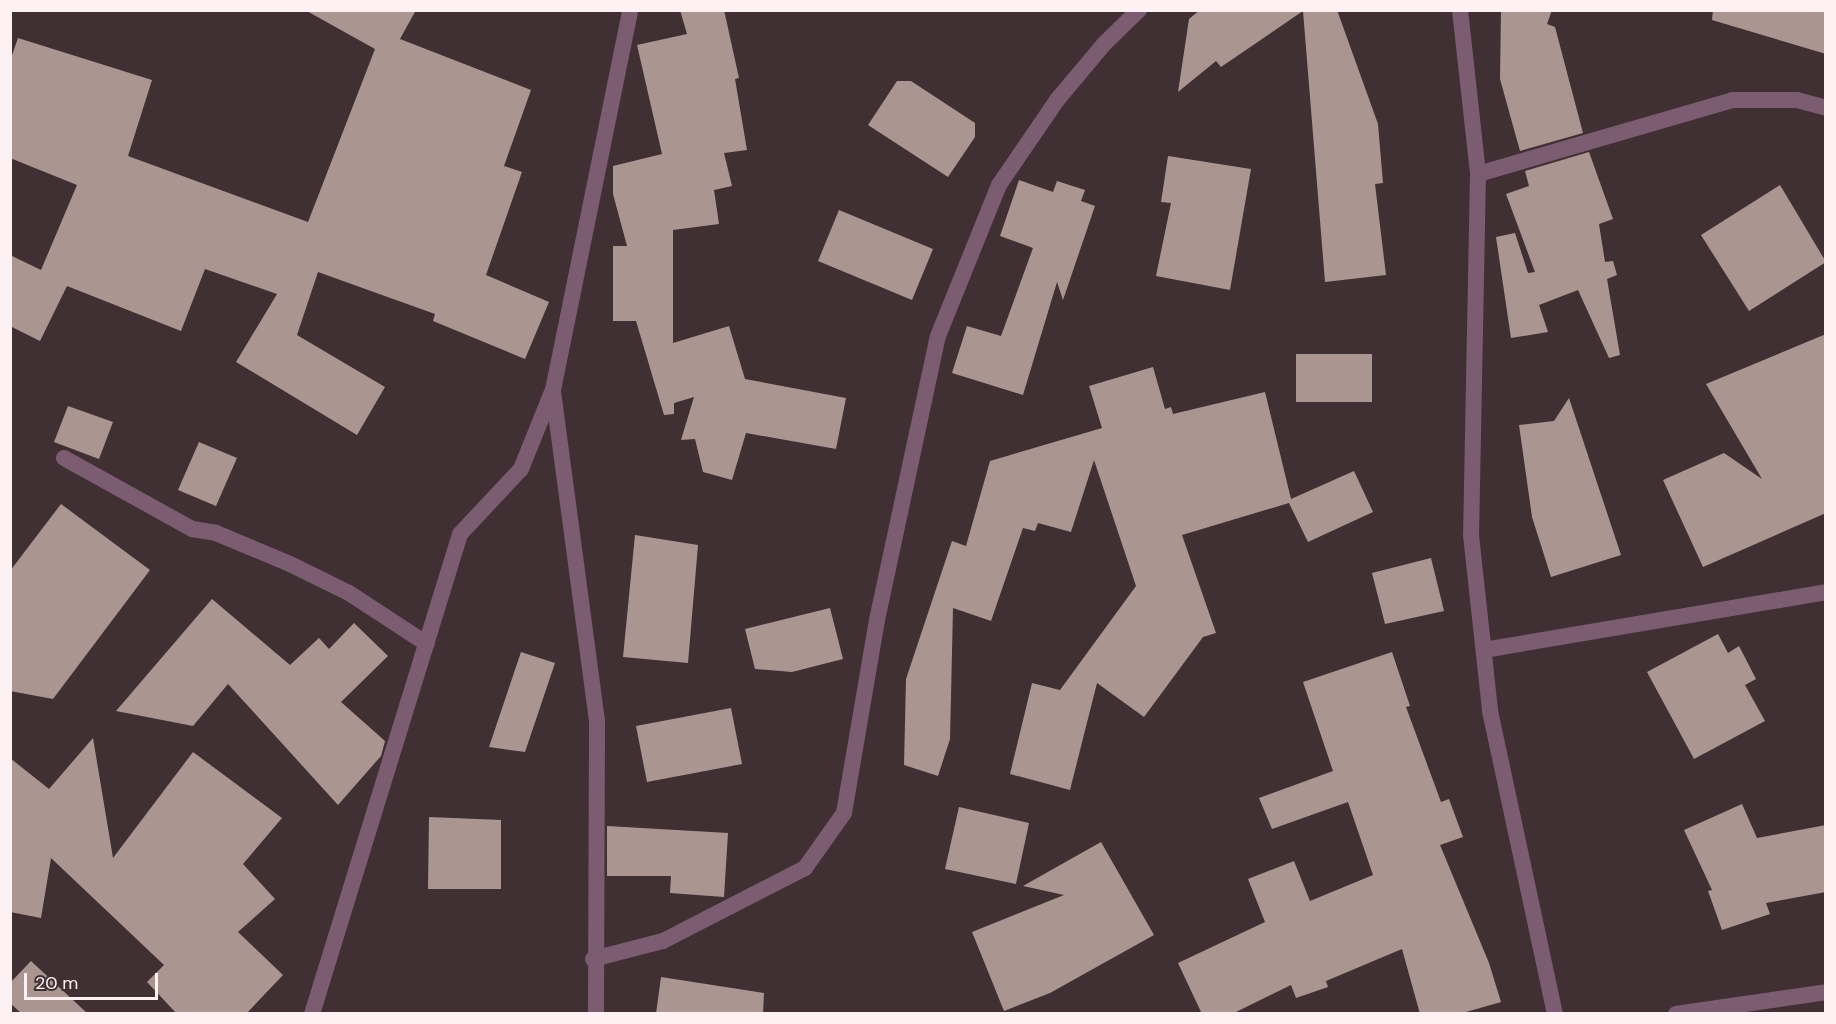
<!DOCTYPE html>
<html>
<head>
<meta charset="utf-8">
<style>
  body { margin:0 }
  #map { position:relative; width:1836px; height:1024px; overflow:hidden; background:#413033; font-family:"DM Sans",sans-serif }
  div>[style] { position:absolute }
  [style*='--x'] { left:calc(var(--x)*1px); top:calc(var(--y)*1px); width:calc(var(--w)*1px); rotate:calc(var(--a)*1deg) }
  .building>* { inset:0; background:#ab9591 }
  .minor>* { height:16px; margin:-8px; padding:0 8px; transform-origin:8px; border-radius:8px; background:#7b5c71 }
  .tertiary>* { height:16px; margin:-8px; padding:0 8px; transform-origin:8px; border-radius:8px; background:#7b5c71 }
  span { translate:-50% -50%; white-space:nowrap; text-align:center; line-height:1.15; -webkit-text-stroke:6px #413033; paint-order:stroke }
  .frame { position:absolute; inset:0; border:12px solid #fdf1f4; pointer-events:none }
  .scale { position:absolute; left:24px; top:973px; width:134px; height:27px; box-sizing:border-box; border:3px solid #fdf1f4; border-top:0; padding-left:8px; font-size:18px; line-height:21px; white-space:nowrap; color:#fdf1f4; -webkit-text-stroke:4px #413033; paint-order:stroke }
</style>
</head>
<body>
<div id="map">
  <div class="building">
    <i style="clip-path:polygon(305px 10px,416px 10px,400px 39px,531px 90px,504px 166px,522px 172px,486px 275px,549px 302px,525px 359px,433px 321px,435px 314px,318px 272px,297px 335px,385px 387px,357px 435px,236px 362px,277px 294px,205px 269px,181px 331px,67px 286px,40px 341px,10px 326px,10px 255px,41px 270px,77px 185px,10px 158px,10px 61px,18px 38px,152px 80px,128px 156px,308px 222px,375px 49px)"></i>
    <i style="clip-path:polygon(680px 10px,724px 10px,739px 78px,735px 79px,747px 150px,724px 153px,732px 186px,714px 190px,719px 224px,673px 230px,673px 343px,729px 326px,745px 379px,846px 398px,836px 449px,746px 433px,732px 480px,703px 472px,695px 439px,681px 440px,694px 397px,674px 403px,674px 414px,664px 415px,636px 321px,613px 321px,613px 246px,627px 246px,613px 194px,613px 166px,662px 154px,637px 45px,687px 34px)"></i>
    <i style="clip-path:polygon(1200px 10px,1337px 10px,1378px 124px,1383px 183px,1375px 184px,1386px 275px,1325px 282px,1303px 11px,1221px 67px,1216px 61px,1178px 92px,1189px 19px)"></i>
    <i style="clip-path:polygon(1501px 10px,1552px 10px,1547px 24px,1555px 27px,1583px 133px,1520px 151px,1500px 79px)"></i>
    <i style="clip-path:polygon(1713px 10px,1826px 10px,1826px 54px,1712px 20px)"></i>
    <i style="clip-path:polygon(897px 81px,911px 81px,975px 123px,975px 137px,948px 177px,868px 125px)"></i>
    <i style="clip-path:polygon(1589px 152px,1613px 219px,1599px 224px,1605px 262px,1613px 261px,1617px 275px,1607px 279px,1620px 355px,1609px 358px,1578px 290px,1539px 305px,1548px 332px,1511px 338px,1496px 237px,1515px 233px,1528px 273px,1535px 272px,1506px 194px,1529px 186px,1525px 171px)"></i>
    <i style="clip-path:polygon(1168px 156px,1251px 169px,1230px 290px,1156px 276px,1171px 203px,1161px 202px)"></i>
    <i style="clip-path:polygon(1019px 180px,1053px 192px,1057px 181px,1085px 190px,1081px 201px,1095px 206px,1063px 300px,1057px 282px,1023px 395px,952px 373px,967px 326px,1001px 336px,1033px 248px,1000px 236px)"></i>
    <i style="clip-path:polygon(1780px 185px,1826px 262px,1749px 311px,1701px 235px)"></i>
    <i style="clip-path:polygon(839px 210px,933px 249px,912px 300px,818px 261px)"></i>
    <i style="clip-path:polygon(1826px 334px,1826px 513px,1703px 567px,1663px 480px,1724px 453px,1762px 479px,1706px 384px)"></i>
    <i style="clip-path:polygon(1296px 354px,1372px 354px,1372px 402px,1296px 402px)"></i>
    <i style="clip-path:polygon(1153px 367px,1165px 409px,1171px 407px,1173px 414px,1265px 392px,1291px 499px,1354px 471px,1373px 512px,1308px 542px,1289px 503px,1182px 535px,1216px 633px,1203px 637px,1144px 717px,1097px 683px,1070px 790px,1010px 774px,1032px 683px,1060px 690px,1136px 586px,1094px 460px,1071px 532px,1038px 523px,1035px 531px,1023px 528px,991px 621px,953px 608px,950px 739px,938px 776px,904px 765px,906px 679px,952px 541px,966px 546px,990px 461px,1102px 428px,1089px 386px)"></i>
    <i style="clip-path:polygon(1569px 398px,1621px 555px,1551px 577px,1532px 517px,1519px 425px,1554px 421px)"></i>
    <i style="clip-path:polygon(68px 406px,113px 422px,99px 459px,54px 442px)"></i>
    <i style="clip-path:polygon(199px 442px,237px 458px,216px 506px,178px 490px)"></i>
    <i style="clip-path:polygon(61px 504px,150px 570px,53px 699px,10px 691px,10px 571px)"></i>
    <i style="clip-path:polygon(635px 535px,698px 545px,688px 663px,623px 657px)"></i>
    <i style="clip-path:polygon(1431px 558px,1444px 611px,1385px 624px,1372px 573px)"></i>
    <i style="clip-path:polygon(212px 599px,290px 665px,319px 638px,329px 649px,354px 623px,388px 656px,341px 702px,385px 741px,381px 756px,338px 805px,228px 684px,193px 726px,116px 711px)"></i>
    <i style="clip-path:polygon(830px 608px,843px 659px,792px 672px,755px 669px,745px 629px)"></i>
    <i style="clip-path:polygon(1718px 634px,1728px 653px,1739px 646px,1756px 679px,1745px 685px,1765px 721px,1694px 759px,1647px 672px)"></i>
    <i style="clip-path:polygon(521px 652px,555px 663px,525px 752px,489px 747px)"></i>
    <i style="clip-path:polygon(1392px 652px,1410px 706px,1406px 707px,1441px 802px,1449px 799px,1463px 837px,1440px 845px,1489px 963px,1501px 1002px,1459px 1014px,1420px 1014px,1402px 949px,1326px 981px,1328px 987px,1296px 998px,1291px 985px,1232px 1014px,1202px 1014px,1178px 963px,1265px 922px,1248px 879px,1294px 861px,1310px 901px,1373px 875px,1348px 802px,1272px 829px,1259px 798px,1333px 771px,1303px 682px)"></i>
    <i style="clip-path:polygon(731px 708px,742px 764px,647px 782px,636px 726px)"></i>
    <i style="clip-path:polygon(93px 738px,113px 858px,193px 752px,282px 818px,243px 864px,275px 899px,238px 932px,283px 975px,246px 1014px,177px 1014px,147px 982px,164px 965px,51px 858px,41px 918px,10px 912px,10px 758px,49px 789px)"></i>
    <i style="clip-path:polygon(1742px 804px,1757px 838px,1826px 825px,1826px 892px,1766px 903px,1770px 914px,1722px 930px,1708px 891px,1712px 890px,1684px 830px)"></i>
    <i style="clip-path:polygon(959px 807px,1029px 823px,1016px 884px,945px 869px)"></i>
    <i style="clip-path:polygon(429px 817px,501px 820px,501px 889px,428px 889px)"></i>
    <i style="clip-path:polygon(607px 826px,728px 833px,724px 897px,670px 893px,671px 876px,607px 876px)"></i>
    <i style="clip-path:polygon(1101px 842px,1154px 935px,1050px 993px,1004px 1011px,972px 932px,1064px 895px,1023px 886px)"></i>
    <i style="clip-path:polygon(31px 961px,88px 1014px,22px 1014px,10px 1003px,10px 983px)"></i>
    <i style="clip-path:polygon(661px 977px,764px 993px,763px 1014px,656px 1014px)"></i>
  </div>
  <div class="minor">
    <i style="--x:1478;--y:174;--w:265;--a:-16.2"></i>
    <i style="--x:1732;--y:100;--w:65;--a:0"></i>
    <i style="--x:1797;--y:100;--w:30;--a:15"></i>
    <i style="--x:64;--y:458;--w:146;--a:29"></i>
    <i style="--x:192;--y:529;--w:24;--a:9"></i>
    <i style="--x:216;--y:533;--w:80;--a:22.7"></i>
    <i style="--x:290;--y:564;--w:66;--a:26.2"></i>
    <i style="--x:349;--y:593;--w:93;--a:33.2"></i>
    <i style="--x:1484;--y:650;--w:347;--a:-9.6"></i>
    <i style="--x:593;--y:959;--w:72;--a:-14.4"></i>
    <i style="--x:663;--y:941;--w:160;--a:-27.2"></i>
    <i style="--x:805;--y:868;--w:67;--a:-54.7"></i>
    <i style="--x:844;--y:813;--w:196;--a:-80.3"></i>
    <i style="--x:877;--y:620;--w:290;--a:-77.9"></i>
    <i style="--x:938;--y:336;--w:163;--a:-68"></i>
    <i style="--x:999;--y:185;--w:103;--a:-55.7"></i>
    <i style="--x:1057;--y:100;--w:73;--a:-50"></i>
    <i style="--x:1104;--y:44;--w:49;--a:-44.2"></i>
    <i style="--x:312;--y:1014;--w:502;--a:-72.86"></i>
    <i style="--x:460;--y:534;--w:89;--a:-46.8"></i>
    <i style="--x:521;--y:469;--w:83;--a:-68.1"></i>
    <i style="--x:596;--y:1014;--w:293;--a:-89.8"></i>
    <i style="--x:597;--y:721;--w:334;--a:-97.6"></i>
    <i style="--x:553;--y:390;--w:388;--a:-78.5"></i>
    <i style="--x:1676;--y:1014;--w:152;--a:-8.3"></i>
  </div>
  <div class="tertiary">
    <i style="--x:1460;--y:10;--w:165;--a:83.7"></i>
    <i style="--x:1478;--y:174;--w:361;--a:91.1"></i>
    <i style="--x:1471;--y:535;--w:177;--a:83.8"></i>
    <i style="--x:1490;--y:711;--w:310;--a:77.9"></i>
  </div>
  <div class="frame"></div>
  <div class="scale">20 m</div>
</div>
</body>
</html>
